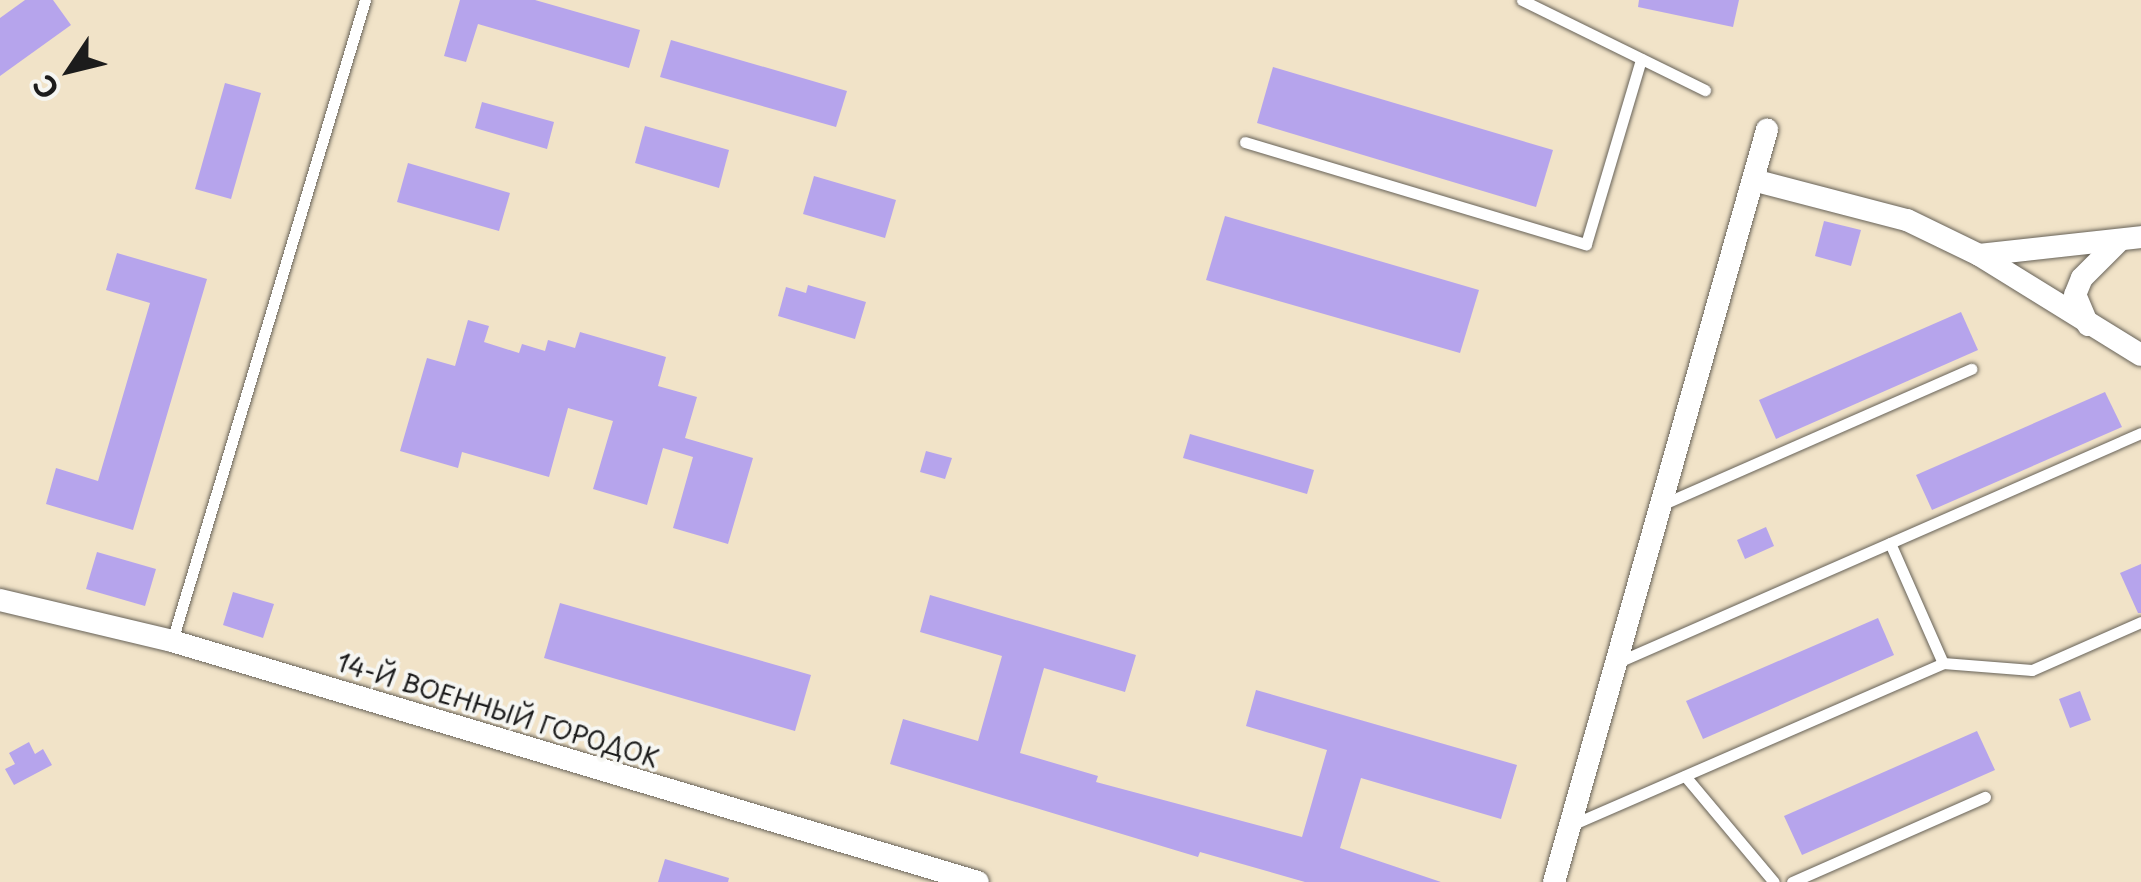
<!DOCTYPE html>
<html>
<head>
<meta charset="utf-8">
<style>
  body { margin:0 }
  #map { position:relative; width:2141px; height:882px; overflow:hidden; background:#f1e3c8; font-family:"Playpen Sans",sans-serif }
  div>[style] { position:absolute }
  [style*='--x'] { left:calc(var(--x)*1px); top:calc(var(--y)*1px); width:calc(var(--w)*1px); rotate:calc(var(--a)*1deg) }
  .building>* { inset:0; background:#b6a4ec }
  .roads { filter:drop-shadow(0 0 2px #676258) drop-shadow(0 0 2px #676258) }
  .lane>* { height:11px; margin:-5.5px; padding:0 5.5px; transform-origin:5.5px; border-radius:5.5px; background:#fff }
  .street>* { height:22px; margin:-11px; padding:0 11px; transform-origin:11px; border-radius:11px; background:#fff }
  span { translate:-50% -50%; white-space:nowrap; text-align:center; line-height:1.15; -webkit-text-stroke:8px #f6f6f2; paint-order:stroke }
  .street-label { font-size:25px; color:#1c1c1c }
  .north { position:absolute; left:20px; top:20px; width:100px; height:100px; -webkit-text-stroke:8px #f6f6f2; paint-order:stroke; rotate:235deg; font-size:28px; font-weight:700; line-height:40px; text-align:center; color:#1c1c1c }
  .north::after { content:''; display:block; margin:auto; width:35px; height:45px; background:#1c1c1c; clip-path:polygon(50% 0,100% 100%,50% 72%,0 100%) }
</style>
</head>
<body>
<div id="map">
  <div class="building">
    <i style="clip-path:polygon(25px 0,53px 0,71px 25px,0 76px,0 18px)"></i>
    <i style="clip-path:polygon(460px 0,535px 0,640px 30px,629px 68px,478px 24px,466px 62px,444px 56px)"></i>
    <i style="clip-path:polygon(1639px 0,1739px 0,1733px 27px,1638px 7px)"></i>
    <i style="clip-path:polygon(671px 40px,847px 91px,836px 127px,660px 77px)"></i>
    <i style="clip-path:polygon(1273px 67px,1553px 150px,1536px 207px,1257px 123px)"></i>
    <i style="clip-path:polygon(225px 83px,261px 93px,231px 199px,195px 189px)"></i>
    <i style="clip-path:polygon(482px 102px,554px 122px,547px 149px,475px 128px)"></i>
    <i style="clip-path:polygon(645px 126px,729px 150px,719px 188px,635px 163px)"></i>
    <i style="clip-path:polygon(408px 163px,510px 193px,499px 231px,397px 202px)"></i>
    <i style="clip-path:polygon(814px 176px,896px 200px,885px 238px,803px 214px)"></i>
    <i style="clip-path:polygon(1225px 216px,1479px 290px,1460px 353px,1206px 280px)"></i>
    <i style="clip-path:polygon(1824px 221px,1861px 230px,1851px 266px,1815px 256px)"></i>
    <i style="clip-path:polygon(117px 253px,207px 279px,133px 530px,46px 504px,56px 468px,98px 481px,150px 303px,106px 290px)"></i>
    <i style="clip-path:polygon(808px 285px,866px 302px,855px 339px,778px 316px,786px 287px,806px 293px)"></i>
    <i style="clip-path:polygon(1961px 312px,1978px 350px,1776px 439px,1759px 400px)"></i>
    <i style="clip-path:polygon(468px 320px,489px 326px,484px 342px,519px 353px,522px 344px,545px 351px,548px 340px,575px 348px,580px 332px,666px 357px,658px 386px,697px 397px,685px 438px,753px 458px,728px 544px,673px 528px,693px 457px,663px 448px,647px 505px,593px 489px,613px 421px,568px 408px,549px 477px,462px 452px,458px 468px,400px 451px,427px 358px,455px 366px)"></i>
    <i style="clip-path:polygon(2105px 392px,2122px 427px,1932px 510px,1916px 475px)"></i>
    <i style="clip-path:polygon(1190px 434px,1314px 470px,1307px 494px,1183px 458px)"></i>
    <i style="clip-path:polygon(926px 451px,952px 458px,945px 479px,920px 472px)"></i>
    <i style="clip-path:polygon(1766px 527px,1774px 546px,1745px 559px,1737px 540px)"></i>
    <i style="clip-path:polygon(97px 552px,156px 569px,145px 606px,86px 589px)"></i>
    <i style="clip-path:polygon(2141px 564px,2141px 613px,2138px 613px,2120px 573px)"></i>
    <i style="clip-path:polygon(233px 592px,274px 604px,263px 638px,223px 625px)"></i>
    <i style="clip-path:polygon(930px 595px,1136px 655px,1125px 692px,1044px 668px,1020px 753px,1098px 776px,1096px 782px,1302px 837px,1327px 750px,1246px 726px,1256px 690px,1517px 765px,1501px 819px,1361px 778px,1340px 848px,1441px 882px,1305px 882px,1200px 852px,1198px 857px,890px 764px,903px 719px,978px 741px,1002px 656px,920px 632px)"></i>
    <i style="clip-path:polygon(560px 603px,811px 675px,795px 731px,544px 658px)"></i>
    <i style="clip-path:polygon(1878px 618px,1894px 655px,1703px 739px,1686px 701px)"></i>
    <i style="clip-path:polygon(2080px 691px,2091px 720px,2070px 728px,2059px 699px)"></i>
    <i style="clip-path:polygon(1977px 731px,1995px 770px,1802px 855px,1784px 816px)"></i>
    <i style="clip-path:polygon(29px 742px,35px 754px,43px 749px,52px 765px,14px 785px,5px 769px,15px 764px,9px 753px)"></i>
    <i style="clip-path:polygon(665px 859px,729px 878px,728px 882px,658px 882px)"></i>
  </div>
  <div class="roads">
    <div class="lane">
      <i style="--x:1522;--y:0;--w:204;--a:26.2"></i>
      <i style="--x:1245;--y:142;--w:356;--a:16.7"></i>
      <i style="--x:1586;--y:244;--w:193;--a:-73.4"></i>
      <i style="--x:1661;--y:505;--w:339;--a:-23.7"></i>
      <i style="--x:1890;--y:543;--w:131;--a:66.2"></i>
      <i style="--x:172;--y:641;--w:669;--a:-73.24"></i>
      <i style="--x:1616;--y:663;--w:573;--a:-23.66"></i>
      <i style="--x:1685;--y:776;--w:138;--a:50"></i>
      <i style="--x:1569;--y:826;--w:408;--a:-23.5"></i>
      <i style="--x:1943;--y:663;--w:89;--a:4.5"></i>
      <i style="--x:2032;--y:670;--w:119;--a:-23.8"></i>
      <i style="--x:1792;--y:882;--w:211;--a:-23.8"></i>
    </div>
    <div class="street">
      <i style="--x:1753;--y:180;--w:159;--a:14.6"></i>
      <i style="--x:1907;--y:220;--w:80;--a:25.9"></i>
      <i style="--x:1979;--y:255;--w:190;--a:31.7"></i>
      <i style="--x:1979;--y:255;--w:163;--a:-6.3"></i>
      <i style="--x:2088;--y:325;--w:33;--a:-113"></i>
      <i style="--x:2075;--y:295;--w:18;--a:-68"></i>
      <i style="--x:2082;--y:278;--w:52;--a:-45"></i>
      <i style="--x:0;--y:600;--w:177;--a:13.4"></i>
      <i style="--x:172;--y:641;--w:841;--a:16.65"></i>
      <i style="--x:1554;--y:882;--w:782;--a:-74.19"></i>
    </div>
  </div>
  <div class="street-label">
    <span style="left:498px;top:710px;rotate:17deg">14-Й ВОЕННЫЙ ГОРОДОК</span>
  </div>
  <div class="north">С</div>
</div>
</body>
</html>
